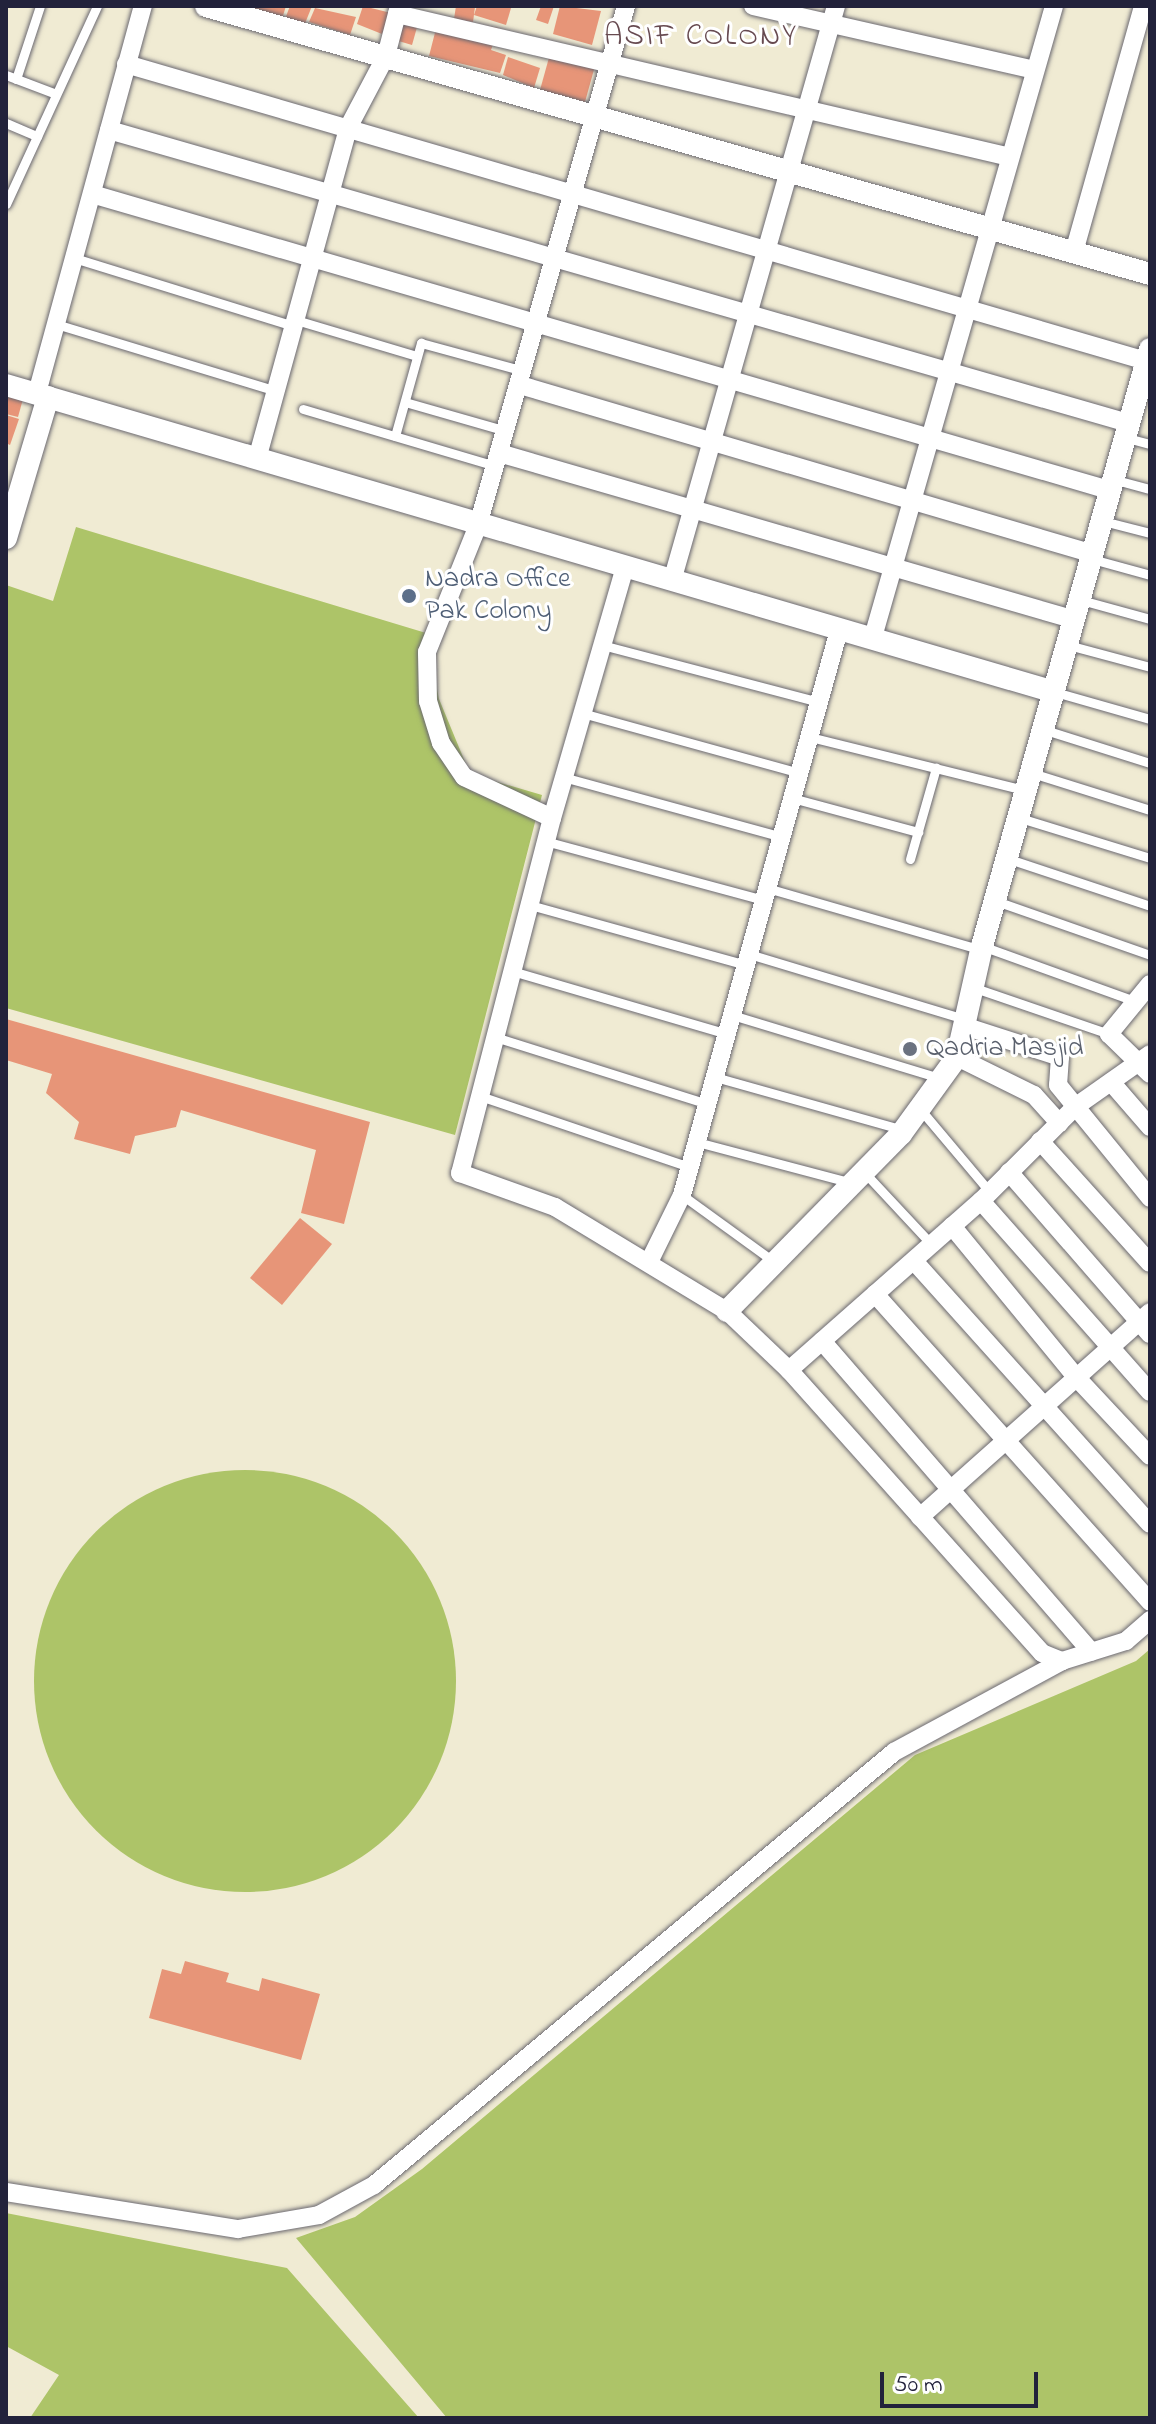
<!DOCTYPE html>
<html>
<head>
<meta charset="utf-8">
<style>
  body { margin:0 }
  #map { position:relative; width:1156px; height:2424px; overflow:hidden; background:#f0ebd3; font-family:"Indie Flower",sans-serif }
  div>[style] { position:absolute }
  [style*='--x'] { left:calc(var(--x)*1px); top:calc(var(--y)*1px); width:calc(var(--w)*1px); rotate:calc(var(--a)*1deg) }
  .green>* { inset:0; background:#adc468 }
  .round { border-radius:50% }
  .building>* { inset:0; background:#e79578 }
  .roads { filter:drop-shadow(0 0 2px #6a6870) drop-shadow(0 0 2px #6a6870) }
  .service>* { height:9px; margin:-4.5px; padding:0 4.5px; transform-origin:4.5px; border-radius:4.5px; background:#fff }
  .minor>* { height:18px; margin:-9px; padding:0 9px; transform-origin:9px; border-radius:9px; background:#fff }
  .tertiary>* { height:22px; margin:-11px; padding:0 11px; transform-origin:11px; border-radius:11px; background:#fff }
  .dots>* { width:22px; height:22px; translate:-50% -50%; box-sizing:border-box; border:4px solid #fff; border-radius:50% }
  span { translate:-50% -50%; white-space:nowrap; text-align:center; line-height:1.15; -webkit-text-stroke:6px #fff; paint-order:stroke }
  .service-label { font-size:28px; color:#4e5e75 }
  .left { translate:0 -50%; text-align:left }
  .worship-label { font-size:28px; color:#5b616d }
  .neighbourhood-label { font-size:30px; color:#674a50; letter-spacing:2px }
  .frame { position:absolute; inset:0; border:8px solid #22223b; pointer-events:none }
  .scale { position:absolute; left:880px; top:2372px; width:158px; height:36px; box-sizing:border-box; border:4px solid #22223b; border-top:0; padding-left:10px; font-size:24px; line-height:28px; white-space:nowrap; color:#22223b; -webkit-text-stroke:6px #fff; paint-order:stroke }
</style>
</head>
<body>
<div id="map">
  <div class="green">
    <i style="clip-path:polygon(76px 527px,426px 633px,439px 699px,470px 774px,542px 795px,455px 1135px,6px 1008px,6px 585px,53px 601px)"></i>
    <i class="round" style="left:34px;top:1470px;width:422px;height:422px"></i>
    <i style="clip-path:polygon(1150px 1649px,1150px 2418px,447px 2418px,296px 2238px,355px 2217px,422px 2169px,915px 1755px,1136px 1661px)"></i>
    <i style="clip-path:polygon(6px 2213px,287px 2268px,419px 2418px,30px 2418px,59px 2375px,6px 2346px)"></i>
  </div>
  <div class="building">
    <i style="clip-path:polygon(237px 6px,286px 6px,281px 22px)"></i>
    <i style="clip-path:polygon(290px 6px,312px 6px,304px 26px,285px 19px)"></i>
    <i style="clip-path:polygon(363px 6px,391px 13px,382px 34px,357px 24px)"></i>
    <i style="clip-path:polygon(456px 6px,475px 7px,473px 22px,454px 19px)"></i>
    <i style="clip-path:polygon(477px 6px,511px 8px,506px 25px,474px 15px)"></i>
    <i style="clip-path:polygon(541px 6px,554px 6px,548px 24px,536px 20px)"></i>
    <i style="clip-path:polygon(560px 6px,601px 11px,592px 45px,553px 34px)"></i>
    <i style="clip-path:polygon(315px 8px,356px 17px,350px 35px,309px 22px)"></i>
    <i style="clip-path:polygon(421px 13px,412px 45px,385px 37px)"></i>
    <i style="clip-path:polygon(439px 17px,499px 28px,491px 50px,506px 55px,500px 73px,429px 56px)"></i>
    <i style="clip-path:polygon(550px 54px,595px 66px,585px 102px,540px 90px)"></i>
    <i style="clip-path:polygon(508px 57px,540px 68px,534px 88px,503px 75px)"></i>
    <i style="clip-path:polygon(6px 394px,23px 399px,18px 417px,6px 414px)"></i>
    <i style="clip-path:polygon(6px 415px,19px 419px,10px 445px,6px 443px)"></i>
    <i style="clip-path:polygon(6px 1019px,370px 1122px,344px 1224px,301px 1213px,316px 1150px,181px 1110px,176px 1127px,135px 1136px,130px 1154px,74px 1139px,79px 1122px,46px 1093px,52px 1074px,6px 1060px)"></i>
    <i style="clip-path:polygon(300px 1218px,332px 1244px,282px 1305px,250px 1278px)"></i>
    <i style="clip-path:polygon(185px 1961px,229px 1973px,226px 1982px,259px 1991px,262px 1978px,320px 1994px,301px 2060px,149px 2018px,162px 1969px,181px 1974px)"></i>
  </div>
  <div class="roads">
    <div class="service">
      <i style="--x:6;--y:75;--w:53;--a:20.8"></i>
      <i style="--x:16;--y:79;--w:77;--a:-71.8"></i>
      <i style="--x:6;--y:123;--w:34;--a:23"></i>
      <i style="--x:6;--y:204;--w:218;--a:-65.3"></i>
      <i style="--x:74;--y:258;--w:230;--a:17.2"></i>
      <i style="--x:296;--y:320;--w:126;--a:16.6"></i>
      <i style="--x:56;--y:324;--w:230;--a:16.9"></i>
      <i style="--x:405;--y:402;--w:105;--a:16"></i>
      <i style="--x:303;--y:409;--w:200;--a:16.5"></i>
      <i style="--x:395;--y:436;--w:97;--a:-74.4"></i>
      <i style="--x:421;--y:343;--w:107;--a:15.2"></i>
      <i style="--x:1127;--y:438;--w:24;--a:15"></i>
      <i style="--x:1116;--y:480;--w:35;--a:15"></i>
      <i style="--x:1103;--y:521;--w:49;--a:14.3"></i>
      <i style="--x:1092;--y:559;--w:60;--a:15.4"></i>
      <i style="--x:1081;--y:600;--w:72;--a:15.4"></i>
      <i style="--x:602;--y:645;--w:224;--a:14.7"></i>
      <i style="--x:1068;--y:645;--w:85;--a:15"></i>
      <i style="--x:1055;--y:692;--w:99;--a:15.9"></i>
      <i style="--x:582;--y:713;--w:226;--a:15.4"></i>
      <i style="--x:1042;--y:729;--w:113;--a:17.5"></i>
      <i style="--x:810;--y:737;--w:220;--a:13.9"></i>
      <i style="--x:1032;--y:773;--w:124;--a:17.4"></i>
      <i style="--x:563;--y:777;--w:227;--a:15.3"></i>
      <i style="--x:792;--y:798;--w:131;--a:15.1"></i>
      <i style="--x:1020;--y:818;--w:136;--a:17.1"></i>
      <i style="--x:545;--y:841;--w:227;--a:15.1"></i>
      <i style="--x:910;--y:859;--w:95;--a:-74.1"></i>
      <i style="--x:1009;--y:859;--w:149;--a:18.4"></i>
      <i style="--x:767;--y:888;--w:221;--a:16.1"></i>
      <i style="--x:996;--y:901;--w:163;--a:19.3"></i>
      <i style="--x:530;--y:905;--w:224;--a:15.5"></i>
      <i style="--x:982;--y:946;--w:163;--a:19.8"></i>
      <i style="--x:749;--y:954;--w:225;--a:16.8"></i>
      <i style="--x:512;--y:971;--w:224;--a:16.3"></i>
      <i style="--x:972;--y:987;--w:145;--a:18.9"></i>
      <i style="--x:732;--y:1015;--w:216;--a:16.9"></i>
      <i style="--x:495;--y:1037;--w:223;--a:17.5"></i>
      <i style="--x:715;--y:1077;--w:196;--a:15.7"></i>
      <i style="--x:480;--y:1096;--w:222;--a:18.7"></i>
      <i style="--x:920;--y:1109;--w:109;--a:49.9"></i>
      <i style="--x:697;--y:1142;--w:160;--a:14.8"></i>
      <i style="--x:864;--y:1172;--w:100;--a:47"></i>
      <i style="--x:682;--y:1195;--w:112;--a:36"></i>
    </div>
    <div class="minor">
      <i style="--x:753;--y:6;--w:289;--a:12.8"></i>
      <i style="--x:397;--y:14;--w:629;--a:13.13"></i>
      <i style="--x:126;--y:64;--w:1062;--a:16.23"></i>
      <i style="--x:109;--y:130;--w:1060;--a:16.04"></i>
      <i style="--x:92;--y:194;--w:1059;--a:16.23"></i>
      <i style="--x:1074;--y:252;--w:255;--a:-74.3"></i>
      <i style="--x:520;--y:385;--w:594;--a:16.42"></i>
      <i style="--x:37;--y:393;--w:401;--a:-74.7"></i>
      <i style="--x:499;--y:453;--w:597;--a:16.16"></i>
      <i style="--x:257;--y:459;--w:343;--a:-74.6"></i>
      <i style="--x:348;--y:128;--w:81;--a:-62.2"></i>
      <i style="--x:386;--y:56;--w:52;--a:-75.4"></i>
      <i style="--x:625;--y:567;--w:261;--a:106.2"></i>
      <i style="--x:552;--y:818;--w:367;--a:104.5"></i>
      <i style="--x:460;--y:1173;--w:101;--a:19.7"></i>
      <i style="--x:555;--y:1207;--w:201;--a:31.2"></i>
      <i style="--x:727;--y:1311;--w:86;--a:43.6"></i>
      <i style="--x:789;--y:1370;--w:380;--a:48.2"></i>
      <i style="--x:1042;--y:1653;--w:22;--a:22"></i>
      <i style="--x:1062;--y:1661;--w:67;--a:-17.4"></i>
      <i style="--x:1126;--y:1641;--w:32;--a:-41"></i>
      <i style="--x:672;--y:581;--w:598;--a:-74.08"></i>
      <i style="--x:873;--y:637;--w:656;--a:-73.99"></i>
      <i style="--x:552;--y:818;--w:97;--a:-155"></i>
      <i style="--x:464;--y:777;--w:41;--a:-124.1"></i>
      <i style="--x:441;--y:743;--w:44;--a:-107.2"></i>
      <i style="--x:428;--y:701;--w:49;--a:-91.2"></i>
      <i style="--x:427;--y:652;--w:137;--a:-68.1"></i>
      <i style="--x:478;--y:525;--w:540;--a:-74.08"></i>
      <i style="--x:1150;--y:984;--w:65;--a:129.4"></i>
      <i style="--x:1109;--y:1034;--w:57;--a:44.3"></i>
      <i style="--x:964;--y:1026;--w:101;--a:17.9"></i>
      <i style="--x:1060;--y:1057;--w:28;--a:94"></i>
      <i style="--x:1058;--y:1085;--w:146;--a:50.8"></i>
      <i style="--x:957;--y:1057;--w:86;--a:26.3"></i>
      <i style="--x:1034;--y:1095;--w:38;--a:48"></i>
      <i style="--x:1111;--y:1082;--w:60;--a:49.1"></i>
      <i style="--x:1040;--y:1141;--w:164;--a:48"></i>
      <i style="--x:1009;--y:1172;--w:215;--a:49"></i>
      <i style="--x:981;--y:1201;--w:255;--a:48.5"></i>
      <i style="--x:952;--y:1226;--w:195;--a:50.6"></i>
      <i style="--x:1076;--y:1377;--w:108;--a:46.9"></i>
      <i style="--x:650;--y:1260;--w:72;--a:-63.8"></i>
      <i style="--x:682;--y:1195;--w:586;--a:-74.47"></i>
      <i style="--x:914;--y:1261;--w:353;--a:48.1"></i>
      <i style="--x:875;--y:1294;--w:413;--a:48.2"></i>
      <i style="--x:822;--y:1341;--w:411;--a:49.1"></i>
      <i style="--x:789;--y:1370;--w:256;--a:-41.4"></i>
      <i style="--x:981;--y:1201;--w:133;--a:-45"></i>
      <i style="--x:1075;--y:1107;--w:92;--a:-35.2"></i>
      <i style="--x:920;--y:1517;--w:308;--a:-41.7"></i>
      <i style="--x:6;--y:2192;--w:235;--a:9.1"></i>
      <i style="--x:238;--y:2229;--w:82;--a:-9.8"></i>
      <i style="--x:319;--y:2215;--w:63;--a:-28.6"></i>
      <i style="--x:374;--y:2185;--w:677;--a:-39.78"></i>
      <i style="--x:894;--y:1752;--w:191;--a:-28.4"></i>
    </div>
    <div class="tertiary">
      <i style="--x:206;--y:6;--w:981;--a:15.85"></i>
      <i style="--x:6;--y:385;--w:1089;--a:16.32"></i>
      <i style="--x:6;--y:538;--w:147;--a:-73.4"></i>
      <i style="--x:727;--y:1311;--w:248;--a:-45.5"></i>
      <i style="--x:901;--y:1134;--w:95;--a:-54"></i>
      <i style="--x:957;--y:1057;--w:114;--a:-77.3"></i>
      <i style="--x:982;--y:946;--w:620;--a:-74.28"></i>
    </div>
  </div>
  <div class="dots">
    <i style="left:409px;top:596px;background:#5c6f8a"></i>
    <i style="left:910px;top:1049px;background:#6b7280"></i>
  </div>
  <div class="service-label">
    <span class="left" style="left:425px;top:596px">Nadra Office<br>Pak Colony</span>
  </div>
  <div class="worship-label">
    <span class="left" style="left:926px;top:1049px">Qadria Masjid</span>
  </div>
  <div class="neighbourhood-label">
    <span style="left:701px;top:37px">ASIF COLONY</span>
  </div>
  <div class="frame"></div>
  <div class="scale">50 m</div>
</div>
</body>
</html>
